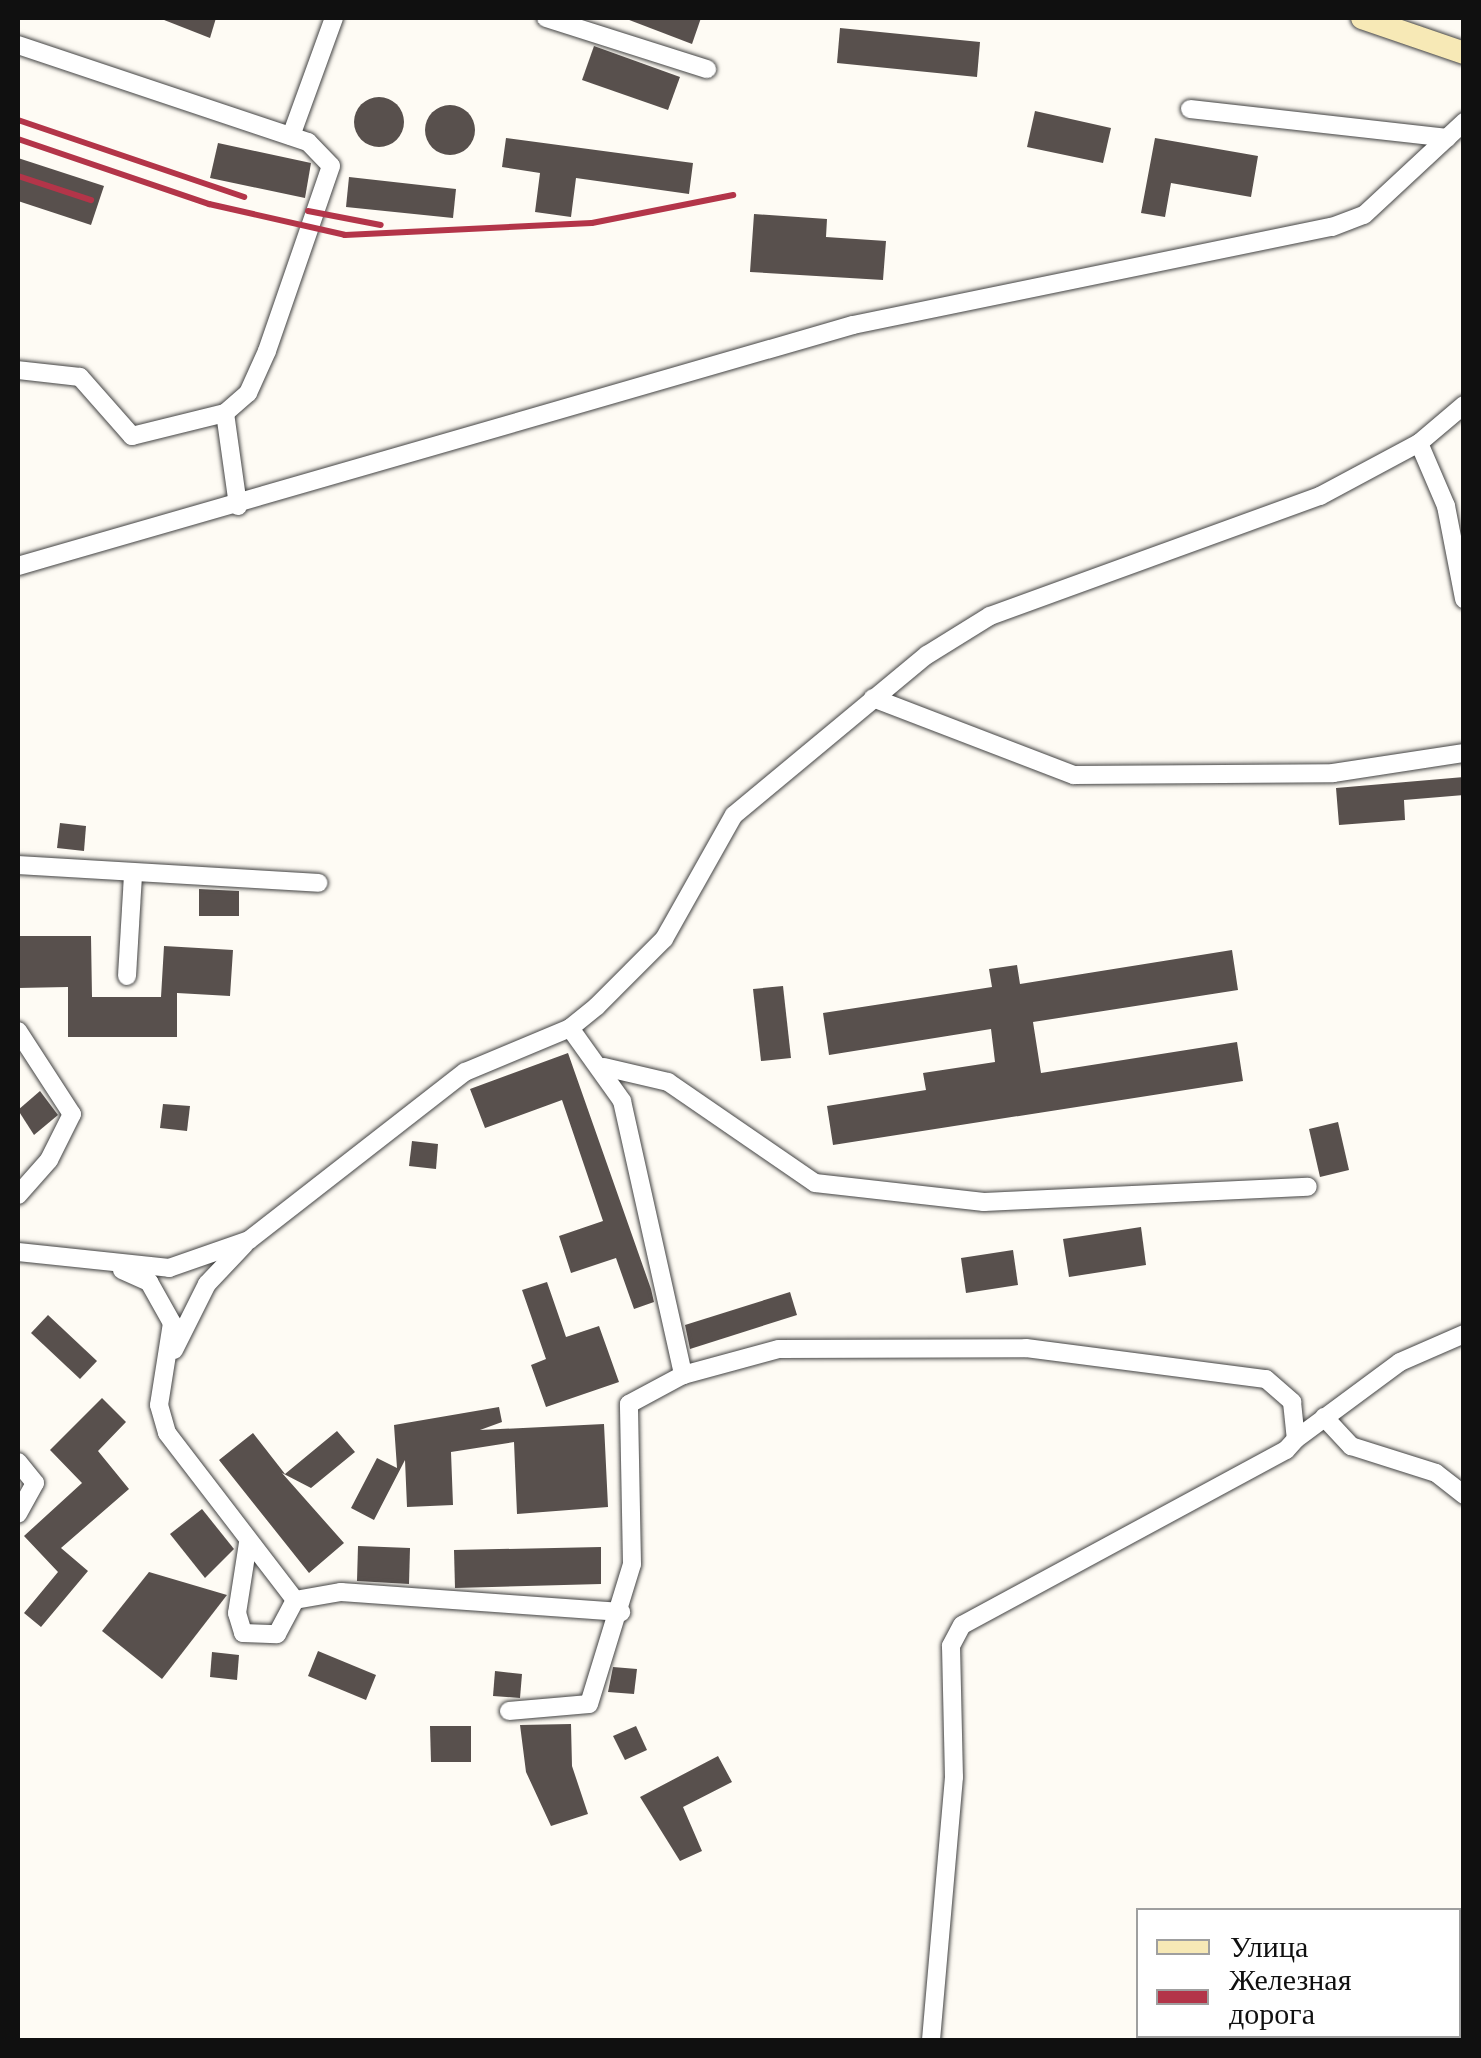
<!DOCTYPE html>
<html>
<head>
<meta charset="utf-8">
<style>
  body { margin:0 }
  #map { position:relative; width:1481px; height:2058px; overflow:hidden; background:#fefbf4; font-family:Georgia,serif }
  div>[style] { position:absolute }
  [style*='--x'] { left:calc(var(--x)*1px); top:calc(var(--y)*1px); width:calc(var(--w)*1px); rotate:calc(var(--a)*1deg) }
  .building>* { inset:0; background:#58504d }
  .round { border-radius:50% }
  .roads { filter:drop-shadow(0 0 2px #434343) drop-shadow(0 0 2px #434343) }
  .minor>* { height:18px; margin:-9px; padding:0 9px; transform-origin:9px; border-radius:9px; background:#fff }
  .secondary>* { height:22px; margin:-11px; padding:0 11px; transform-origin:11px; border-radius:11px; background:#f7e9b6 }
  .rail>* { height:6px; margin:-3px; padding:0 3px; transform-origin:3px; border-radius:3px; background:#b33549 }
  span { translate:-50% -50%; white-space:nowrap; text-align:center; line-height:1.15; -webkit-text-stroke:10px #fff; paint-order:stroke }
  .frame { position:absolute; inset:0; border:20px solid #101010; pointer-events:none }
  .legend { position:absolute; left:1136px; top:1908px; width:325px; height:130px; box-sizing:border-box; background:#fff; border:2px solid #9f9f9f; margin:0; padding:12px 18px; list-style:none; font-size:30px; color:#101010 }
  .legend li { display:flex; align-items:center; gap:20px; height:50px }
  .legend b { width:50px; border:2px solid #9f9f9f }
</style>
</head>
<body>
<div id="map">
  <div class="building">
    <i style="clip-path:polygon(159px 18px,216px 18px,210px 38px)"></i>
    <i style="clip-path:polygon(624px 18px,701px 18px,692px 44px)"></i>
    <i style="clip-path:polygon(840px 28px,980px 42px,977px 77px,837px 63px)"></i>
    <i style="clip-path:polygon(594px 46px,680px 77px,668px 110px,582px 80px)"></i>
    <i class="round" style="left:354px;top:97px;width:50px;height:50px"></i>
    <i class="round" style="left:425px;top:105px;width:50px;height:50px"></i>
    <i style="clip-path:polygon(1035px 111px,1111px 128px,1103px 163px,1027px 147px)"></i>
    <i style="clip-path:polygon(506px 138px,693px 163px,689px 194px,576px 178px,571px 217px,535px 212px,540px 173px,502px 167px)"></i>
    <i style="clip-path:polygon(1155px 138px,1258px 156px,1251px 197px,1171px 183px,1165px 217px,1141px 213px)"></i>
    <i style="clip-path:polygon(218px 143px,311px 163px,305px 198px,210px 178px)"></i>
    <i style="clip-path:polygon(18px 158px,104px 186px,91px 225px,18px 201px)"></i>
    <i style="clip-path:polygon(349px 177px,456px 189px,453px 218px,346px 207px)"></i>
    <i style="clip-path:polygon(754px 214px,827px 219px,826px 237px,886px 241px,883px 280px,750px 272px)"></i>
    <i style="clip-path:polygon(1464px 777px,1464px 795px,1404px 800px,1405px 820px,1339px 825px,1336px 788px)"></i>
    <i style="clip-path:polygon(60px 823px,86px 826px,84px 851px,57px 848px)"></i>
    <i style="clip-path:polygon(199px 889px,239px 891px,239px 916px,199px 916px)"></i>
    <i style="clip-path:polygon(18px 936px,91px 936px,92px 997px,161px 997px,164px 946px,233px 950px,230px 996px,177px 993px,177px 1037px,68px 1037px,68px 987px,18px 988px)"></i>
    <i style="clip-path:polygon(1232px 950px,1238px 990px,1033px 1022px,1041px 1073px,1237px 1042px,1243px 1081px,833px 1145px,827px 1106px,926px 1090px,923px 1073px,995px 1062px,991px 1029px,829px 1055px,823px 1013px,992px 987px,989px 969px,1017px 965px,1020px 984px)"></i>
    <i style="clip-path:polygon(783px 986px,791px 1058px,761px 1061px,753px 989px)"></i>
    <i style="clip-path:polygon(568px 1053px,651px 1289px,654px 1302px,634px 1309px,616px 1258px,571px 1273px,559px 1236px,603px 1221px,562px 1100px,485px 1128px,470px 1089px)"></i>
    <i style="clip-path:polygon(40px 1091px,58px 1115px,34px 1135px,18px 1110px)"></i>
    <i style="clip-path:polygon(163px 1104px,190px 1106px,187px 1131px,160px 1128px)"></i>
    <i style="clip-path:polygon(1338px 1122px,1349px 1170px,1320px 1177px,1309px 1129px)"></i>
    <i style="clip-path:polygon(412px 1141px,438px 1144px,436px 1169px,409px 1166px)"></i>
    <i style="clip-path:polygon(1141px 1227px,1146px 1265px,1069px 1277px,1063px 1239px)"></i>
    <i style="clip-path:polygon(1013px 1250px,1018px 1285px,966px 1293px,961px 1258px)"></i>
    <i style="clip-path:polygon(547px 1282px,566px 1337px,599px 1326px,619px 1382px,546px 1407px,531px 1365px,546px 1359px,522px 1290px)"></i>
    <i style="clip-path:polygon(790px 1292px,797px 1315px,690px 1349px,685px 1325px)"></i>
    <i style="clip-path:polygon(48px 1315px,97px 1361px,80px 1379px,31px 1333px)"></i>
    <i style="clip-path:polygon(102px 1398px,126px 1422px,98px 1451px,129px 1489px,61px 1548px,88px 1571px,41px 1627px,24px 1613px,58px 1572px,24px 1536px,82px 1483px,50px 1450px)"></i>
    <i style="clip-path:polygon(499px 1407px,502px 1422px,480px 1430px,604px 1424px,608px 1507px,517px 1514px,514px 1442px,451px 1452px,453px 1505px,407px 1507px,405px 1460px,374px 1520px,351px 1508px,377px 1458px,397px 1468px,394px 1425px)"></i>
    <i style="clip-path:polygon(337px 1431px,355px 1452px,311px 1488px,282px 1473px,344px 1543px,309px 1573px,219px 1460px,253px 1433px,285px 1474px)"></i>
    <i style="clip-path:polygon(202px 1509px,234px 1549px,205px 1578px,170px 1534px)"></i>
    <i style="clip-path:polygon(358px 1546px,410px 1548px,409px 1584px,357px 1581px)"></i>
    <i style="clip-path:polygon(601px 1547px,601px 1584px,455px 1588px,454px 1550px)"></i>
    <i style="clip-path:polygon(149px 1572px,227px 1595px,162px 1679px,102px 1631px)"></i>
    <i style="clip-path:polygon(318px 1651px,376px 1675px,366px 1700px,308px 1676px)"></i>
    <i style="clip-path:polygon(212px 1652px,239px 1655px,237px 1680px,210px 1677px)"></i>
    <i style="clip-path:polygon(613px 1667px,637px 1669px,634px 1694px,608px 1692px)"></i>
    <i style="clip-path:polygon(495px 1671px,522px 1674px,520px 1698px,493px 1696px)"></i>
    <i style="clip-path:polygon(571px 1724px,572px 1766px,588px 1814px,551px 1826px,526px 1772px,520px 1725px)"></i>
    <i style="clip-path:polygon(430px 1726px,471px 1726px,471px 1762px,431px 1762px)"></i>
    <i style="clip-path:polygon(636px 1726px,647px 1750px,625px 1760px,613px 1736px)"></i>
    <i style="clip-path:polygon(718px 1756px,732px 1782px,683px 1807px,702px 1851px,680px 1861px,640px 1797px)"></i>
  </div>
  <div class="roads">
    <div class="minor">
      <i style="--x:546;--y:18;--w:169;--a:17.6"></i>
      <i style="--x:18;--y:45;--w:306;--a:18.5"></i>
      <i style="--x:308;--y:142;--w:33;--a:46"></i>
      <i style="--x:331;--y:166;--w:196;--a:109.1"></i>
      <i style="--x:267;--y:351;--w:46;--a:114.3"></i>
      <i style="--x:248;--y:393;--w:30;--a:139"></i>
      <i style="--x:225;--y:413;--w:96;--a:166.1"></i>
      <i style="--x:132;--y:436;--w:79;--a:-131.4"></i>
      <i style="--x:80;--y:377;--w:62;--a:-173.6"></i>
      <i style="--x:1190;--y:109;--w:259;--a:6.4"></i>
      <i style="--x:291;--y:136;--w:126;--a:-70"></i>
      <i style="--x:225;--y:413;--w:94;--a:82"></i>
      <i style="--x:1419;--y:443;--w:69;--a:66.8"></i>
      <i style="--x:1446;--y:506;--w:95;--a:79"></i>
      <i style="--x:18;--y:566;--w:869;--a:-16.1"></i>
      <i style="--x:853;--y:325;--w:489;--a:-11.6"></i>
      <i style="--x:1332;--y:227;--w:34;--a:-21"></i>
      <i style="--x:1364;--y:215;--w:137;--a:-42.9"></i>
      <i style="--x:873;--y:698;--w:215;--a:21"></i>
      <i style="--x:1074;--y:775;--w:259;--a:-0.4"></i>
      <i style="--x:1333;--y:773;--w:133;--a:-8.7"></i>
      <i style="--x:18;--y:865;--w:301;--a:3.4"></i>
      <i style="--x:127;--y:976;--w:101;--a:-86.6"></i>
      <i style="--x:570;--y:1028;--w:90;--a:54.5"></i>
      <i style="--x:622;--y:1101;--w:281;--a:77.4"></i>
      <i style="--x:18;--y:1031;--w:99;--a:57"></i>
      <i style="--x:72;--y:1114;--w:51;--a:116.6"></i>
      <i style="--x:49;--y:1160;--w:47;--a:131.5"></i>
      <i style="--x:604;--y:1067;--w:66;--a:13.2"></i>
      <i style="--x:668;--y:1082;--w:178;--a:34.5"></i>
      <i style="--x:815;--y:1183;--w:170;--a:6.4"></i>
      <i style="--x:984;--y:1202;--w:324;--a:-2.7"></i>
      <i style="--x:18;--y:1252;--w:152;--a:6"></i>
      <i style="--x:169;--y:1268;--w:85;--a:-19.3"></i>
      <i style="--x:249;--y:1240;--w:274;--a:-37.9"></i>
      <i style="--x:465;--y:1072;--w:114;--a:-22.7"></i>
      <i style="--x:570;--y:1028;--w:35;--a:-39"></i>
      <i style="--x:597;--y:1006;--w:95;--a:-45"></i>
      <i style="--x:664;--y:939;--w:142;--a:-60.6"></i>
      <i style="--x:734;--y:815;--w:251;--a:-39.7"></i>
      <i style="--x:927;--y:655;--w:74;--a:-31.8"></i>
      <i style="--x:990;--y:616;--w:351;--a:-20"></i>
      <i style="--x:1320;--y:496;--w:112;--a:-28.2"></i>
      <i style="--x:1419;--y:443;--w:59;--a:-40.2"></i>
      <i style="--x:122;--y:1270;--w:30;--a:24"></i>
      <i style="--x:149;--y:1282;--w:47;--a:60.7"></i>
      <i style="--x:172;--y:1323;--w:83;--a:99"></i>
      <i style="--x:159;--y:1405;--w:29;--a:74"></i>
      <i style="--x:167;--y:1433;--w:210;--a:52.5"></i>
      <i style="--x:295;--y:1600;--w:47;--a:-9.9"></i>
      <i style="--x:341;--y:1592;--w:281;--a:4.1"></i>
      <i style="--x:174;--y:1350;--w:74;--a:-63.4"></i>
      <i style="--x:207;--y:1284;--w:55;--a:-46.5"></i>
      <i style="--x:1324;--y:1417;--w:40;--a:47"></i>
      <i style="--x:1351;--y:1446;--w:89;--a:17.6"></i>
      <i style="--x:1436;--y:1473;--w:36;--a:38"></i>
      <i style="--x:1296;--y:1439;--w:129;--a:-36.5"></i>
      <i style="--x:1400;--y:1362;--w:70;--a:-23.6"></i>
      <i style="--x:18;--y:1462;--w:27;--a:51"></i>
      <i style="--x:35;--y:1483;--w:35;--a:119"></i>
      <i style="--x:248;--y:1543;--w:71;--a:98.9"></i>
      <i style="--x:237;--y:1613;--w:21;--a:73"></i>
      <i style="--x:243;--y:1633;--w:34;--a:2"></i>
      <i style="--x:277;--y:1634;--w:38;--a:-62"></i>
      <i style="--x:509;--y:1711;--w:80;--a:-5"></i>
      <i style="--x:589;--y:1704;--w:146;--a:-72.9"></i>
      <i style="--x:632;--y:1564;--w:160;--a:-91.1"></i>
      <i style="--x:629;--y:1404;--w:61;--a:-28.2"></i>
      <i style="--x:683;--y:1375;--w:99;--a:-15.2"></i>
      <i style="--x:779;--y:1349;--w:247;--a:-0.2"></i>
      <i style="--x:1026;--y:1348;--w:242;--a:7.4"></i>
      <i style="--x:1266;--y:1379;--w:35;--a:41"></i>
      <i style="--x:1292;--y:1402;--w:37;--a:84"></i>
      <i style="--x:1296;--y:1439;--w:15;--a:132"></i>
      <i style="--x:1286;--y:1450;--w:368;--a:151.6"></i>
      <i style="--x:962;--y:1625;--w:24;--a:118"></i>
      <i style="--x:951;--y:1646;--w:131;--a:88.7"></i>
      <i style="--x:954;--y:1777;--w:264;--a:95"></i>
    </div>
    <div class="secondary">
      <i style="--x:1362;--y:18;--w:108;--a:18.9"></i>
    </div>
  </div>
  <div class="rail">
    <i style="--x:18;--y:120;--w:239;--a:18.8"></i>
    <i style="--x:18;--y:139;--w:202;--a:18.8"></i>
    <i style="--x:209;--y:204;--w:139;--a:12.8"></i>
    <i style="--x:345;--y:235;--w:247;--a:-2.8"></i>
    <i style="--x:592;--y:223;--w:144;--a:-11.2"></i>
    <i style="--x:18;--y:176;--w:77;--a:18.2"></i>
    <i style="--x:308;--y:211;--w:74;--a:10.9"></i>
  </div>
  <div class="frame"></div>
  <ul class="legend">
  <li><b style="height:12px;background:#f7e9b6"></b>Улица</li>
  <li><b style="height:12px;background:#b33549"></b>Железная дорога</li>
  </ul>
</div>
</body>
</html>
